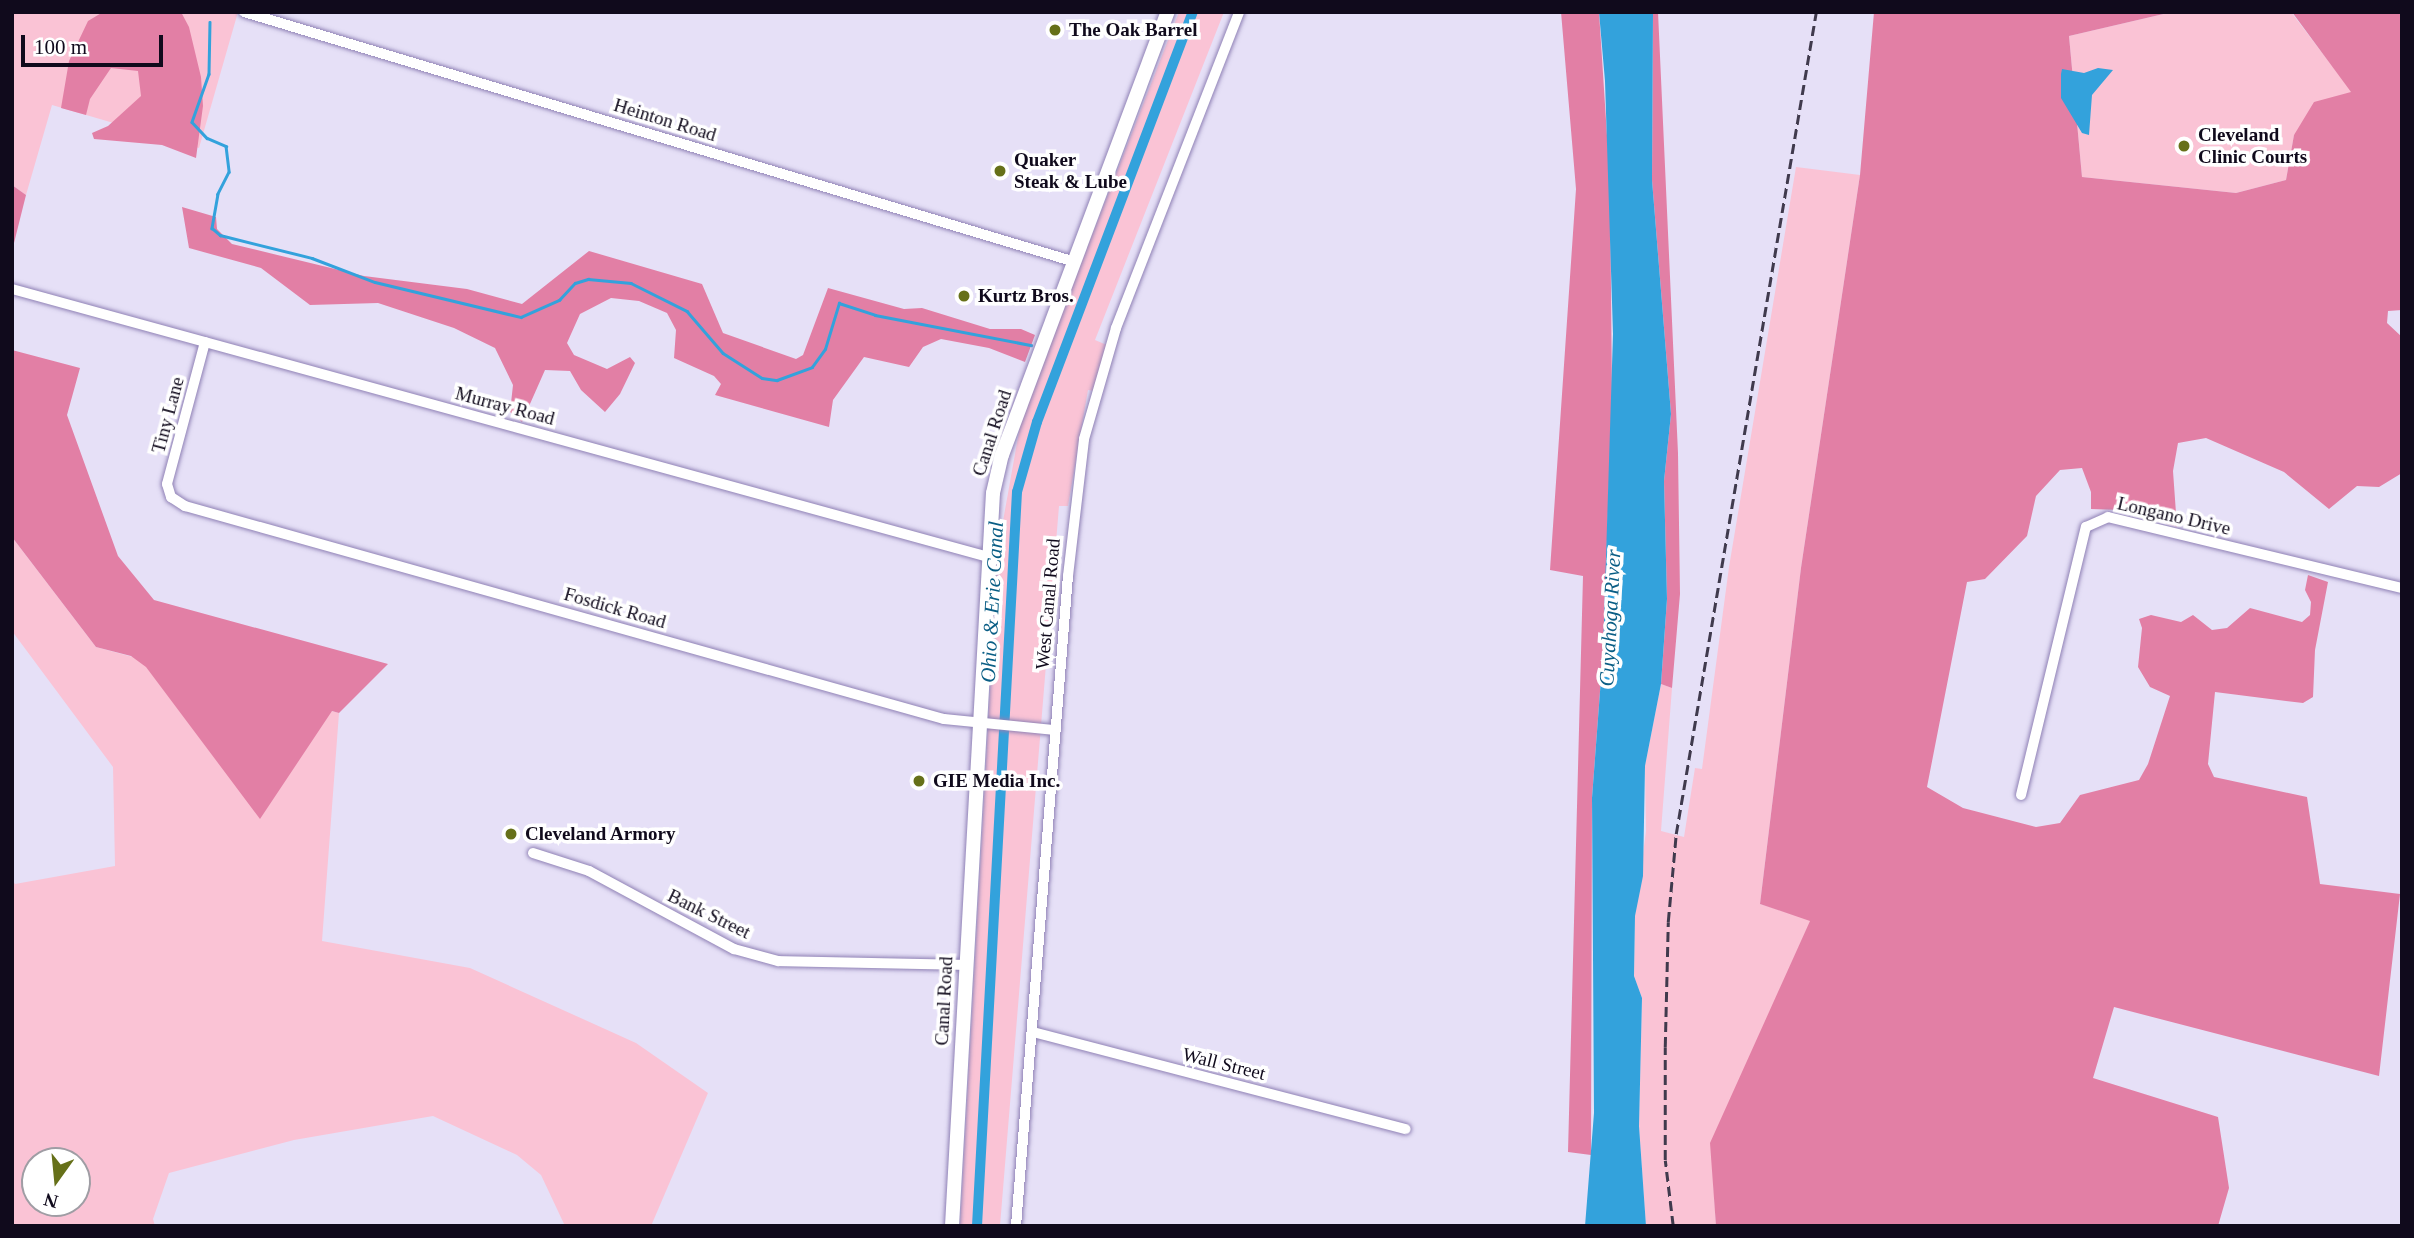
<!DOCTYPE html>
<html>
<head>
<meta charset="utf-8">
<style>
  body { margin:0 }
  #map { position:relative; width:2414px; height:1238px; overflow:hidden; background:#e6e0f7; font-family:"Times New Roman",serif }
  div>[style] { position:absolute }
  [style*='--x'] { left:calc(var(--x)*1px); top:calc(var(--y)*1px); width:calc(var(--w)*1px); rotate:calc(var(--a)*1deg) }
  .green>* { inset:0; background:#fac3d5 }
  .forest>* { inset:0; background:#e27fa5 }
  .water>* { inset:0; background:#33a2dc }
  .stream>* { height:2.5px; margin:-1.25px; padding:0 1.25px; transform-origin:1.25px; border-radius:1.25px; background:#33a2dc }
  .canal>* { height:10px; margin:-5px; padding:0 5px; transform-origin:5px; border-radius:5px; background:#33a2dc }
  .roads { filter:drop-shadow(0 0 2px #8f81b5) drop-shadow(0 0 2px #8f81b5) }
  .minor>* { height:10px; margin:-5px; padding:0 5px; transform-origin:5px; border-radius:5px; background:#fff }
  .secondary>* { height:14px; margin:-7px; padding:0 7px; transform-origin:7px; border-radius:7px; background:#fff }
  .rail>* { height:2.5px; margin-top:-1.25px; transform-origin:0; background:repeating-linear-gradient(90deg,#403a4d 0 10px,transparent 0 15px) }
  .dots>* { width:19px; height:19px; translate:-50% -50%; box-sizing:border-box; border:4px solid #fff; border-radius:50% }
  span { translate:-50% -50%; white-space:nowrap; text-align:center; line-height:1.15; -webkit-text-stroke:7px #fff; paint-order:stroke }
  .poi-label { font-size:19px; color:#100a1c; font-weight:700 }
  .left { translate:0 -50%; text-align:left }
  .street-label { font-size:19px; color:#100a1c }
  .water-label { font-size:21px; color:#0a5e85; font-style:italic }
  .frame { position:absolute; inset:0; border:14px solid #100a1c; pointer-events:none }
  .north { position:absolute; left:21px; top:1147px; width:70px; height:70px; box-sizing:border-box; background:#fff; border:2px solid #9f9da4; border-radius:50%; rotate:195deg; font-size:19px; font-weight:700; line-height:28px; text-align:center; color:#100a1c }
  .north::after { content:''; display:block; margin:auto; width:24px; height:32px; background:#667019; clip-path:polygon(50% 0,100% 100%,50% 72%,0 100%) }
  .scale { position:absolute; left:21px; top:35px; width:142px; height:32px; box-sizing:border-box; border:4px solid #100a1c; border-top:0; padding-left:9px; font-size:21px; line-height:24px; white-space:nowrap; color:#100a1c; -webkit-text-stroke:5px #fff; paint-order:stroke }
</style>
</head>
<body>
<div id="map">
  <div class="green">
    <i style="clip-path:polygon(12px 12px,238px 12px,199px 148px,52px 105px,26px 195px,12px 185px)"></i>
    <i style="clip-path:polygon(1179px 12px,1224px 12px,1095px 340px,1109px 346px,1094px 391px,1088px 390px,1068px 506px,1059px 506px,1000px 1226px,960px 1226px,998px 549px,1022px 415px)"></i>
    <i style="clip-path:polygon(2172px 12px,2291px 12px,2352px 92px,2294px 135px,2286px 180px,2236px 193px,2082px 177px,2069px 36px)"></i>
    <i style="clip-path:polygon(1796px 167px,1860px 175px,1801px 568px,1760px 904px,1811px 920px,1711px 1143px,1716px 1226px,1646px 1226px,1639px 1126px,1642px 998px,1634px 976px,1635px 916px,1646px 831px,1645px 766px,1661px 684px,1672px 688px,1661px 831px,1684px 837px,1695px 768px,1702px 769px,1729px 567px)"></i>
    <i style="clip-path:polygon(evenodd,12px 537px,96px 647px,339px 713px,322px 941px,470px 968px,636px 1043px,708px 1093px,651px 1226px,565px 1226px,541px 1175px,517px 1155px,433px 1116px,294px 1140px,169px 1173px,153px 1219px,155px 1226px,12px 1226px,12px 880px,15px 884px,115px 866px,113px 767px,12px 631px,12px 537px,35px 1161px,77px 1161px,77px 1203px,35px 1203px,35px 1161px)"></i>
  </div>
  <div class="forest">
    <i style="clip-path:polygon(103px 12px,181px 12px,189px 27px,201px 77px,203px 106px,196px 158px,162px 145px,94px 139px,92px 133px,108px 126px,141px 96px,138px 71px,111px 68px,90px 99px,86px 115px,61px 108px,69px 61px,88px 21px)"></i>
    <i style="clip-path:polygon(1561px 12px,1599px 12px,1610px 182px,1612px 398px,1603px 652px,1592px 798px,1591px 1155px,1568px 1152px,1583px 576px,1550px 570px,1576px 189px)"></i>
    <i style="clip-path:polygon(1653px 12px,1658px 12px,1678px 453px,1680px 594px,1672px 688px,1661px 684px,1667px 599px,1664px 481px,1671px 414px,1652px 180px)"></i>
    <i style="clip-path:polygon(1874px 12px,2172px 12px,2069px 36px,2082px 177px,2236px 193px,2286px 180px,2294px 135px,2314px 102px,2351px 92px,2292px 12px,2402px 12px,2402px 310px,2388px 311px,2387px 323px,2402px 337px,2402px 473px,2379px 487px,2357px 486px,2329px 509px,2284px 472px,2206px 438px,2178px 443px,2173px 471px,2177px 527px,2120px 510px,2091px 509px,2091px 492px,2082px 468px,2060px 470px,2036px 496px,2027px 536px,1985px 579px,1967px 582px,1927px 787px,1963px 808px,2036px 827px,2060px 823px,2080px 795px,2139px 780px,2148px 764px,2170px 696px,2150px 687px,2138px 667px,2142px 628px,2139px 619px,2151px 615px,2181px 622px,2193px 615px,2212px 630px,2227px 628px,2250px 608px,2302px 622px,2310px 615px,2311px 602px,2305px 590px,2308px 575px,2328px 582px,2315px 650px,2313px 697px,2303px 703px,2215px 692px,2208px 764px,2214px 777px,2307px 797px,2320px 884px,2400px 894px,2379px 1076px,2114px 1007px,2093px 1078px,2218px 1117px,2229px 1188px,2218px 1226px,1716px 1226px,1710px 1143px,1810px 921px,1760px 904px,1801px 568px,1860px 175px)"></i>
    <i style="clip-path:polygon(12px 185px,26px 195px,12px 251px)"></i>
    <i style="clip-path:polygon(182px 207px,216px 217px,217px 229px,232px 244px,364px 276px,467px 289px,522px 304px,589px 251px,702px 284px,723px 333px,796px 359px,803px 355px,828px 288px,904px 309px,922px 308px,990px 329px,1021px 329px,1035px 335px,1025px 362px,989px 348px,941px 339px,923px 347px,909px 367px,864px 357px,833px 400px,829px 427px,715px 395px,721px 384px,714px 376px,674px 358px,676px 330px,667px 313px,639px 301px,611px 298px,580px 314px,567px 343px,574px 355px,607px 369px,630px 357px,635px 363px,620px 394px,605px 412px,581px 390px,570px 371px,545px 370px,522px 422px,510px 412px,513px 385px,495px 348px,454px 328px,378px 303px,310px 305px,261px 268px,189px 248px)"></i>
    <i style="clip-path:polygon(12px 350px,80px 368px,67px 415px,118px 556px,154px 600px,388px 664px,339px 713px,332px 711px,260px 819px,146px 667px,131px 656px,96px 647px,12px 537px)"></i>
  </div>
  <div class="water">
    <i style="clip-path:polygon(1599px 12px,1653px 12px,1652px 180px,1671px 414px,1664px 481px,1667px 599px,1661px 684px,1645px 766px,1643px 876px,1635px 916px,1634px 976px,1642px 998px,1639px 1126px,1646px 1226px,1585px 1226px,1594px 1113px,1592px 798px,1603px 652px,1613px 334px,1605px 81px)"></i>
    <i style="clip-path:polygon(2098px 68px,2113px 70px,2092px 95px,2089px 135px,2082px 133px,2061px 98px,2061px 74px,2062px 69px,2084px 73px)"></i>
  </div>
  <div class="stream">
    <i style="--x:210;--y:22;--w:52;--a:91.1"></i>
    <i style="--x:209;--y:74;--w:51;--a:109.5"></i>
    <i style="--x:192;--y:122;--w:22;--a:47"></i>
    <i style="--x:207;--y:138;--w:21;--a:23"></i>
    <i style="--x:226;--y:146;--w:26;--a:83"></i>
    <i style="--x:229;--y:172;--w:25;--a:117"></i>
    <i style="--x:218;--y:194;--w:35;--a:100"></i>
    <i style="--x:212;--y:228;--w:11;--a:41"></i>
    <i style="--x:220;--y:235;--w:95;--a:14"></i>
    <i style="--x:312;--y:258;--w:67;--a:20.9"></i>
    <i style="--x:375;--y:282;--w:150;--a:13.5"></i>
    <i style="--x:521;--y:317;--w:42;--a:-24.1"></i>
    <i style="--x:559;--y:300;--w:23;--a:-47"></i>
    <i style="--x:575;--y:283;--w:14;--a:-17"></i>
    <i style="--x:588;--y:279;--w:43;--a:5.3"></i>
    <i style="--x:631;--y:283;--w:63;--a:26.6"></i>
    <i style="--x:687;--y:311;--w:55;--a:49.4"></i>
    <i style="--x:723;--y:353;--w:46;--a:32.7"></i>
    <i style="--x:762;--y:378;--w:15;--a:8"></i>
    <i style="--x:777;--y:380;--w:37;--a:-20"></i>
    <i style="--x:812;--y:367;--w:22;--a:-54"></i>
    <i style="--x:825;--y:349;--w:48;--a:-73.1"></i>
    <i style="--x:839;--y:303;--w:38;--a:18"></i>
    <i style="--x:875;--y:315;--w:159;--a:10.9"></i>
  </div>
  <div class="canal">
    <i style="--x:977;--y:1226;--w:735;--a:-86.88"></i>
    <i style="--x:1017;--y:492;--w:73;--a:-74.1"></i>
    <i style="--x:1037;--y:422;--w:439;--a:-69.2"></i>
  </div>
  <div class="roads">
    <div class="minor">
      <i style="--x:244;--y:12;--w:868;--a:16.74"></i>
      <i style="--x:12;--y:289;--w:1012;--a:15.35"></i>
      <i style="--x:205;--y:342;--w:147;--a:105"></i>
      <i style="--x:167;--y:484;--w:14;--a:73"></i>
      <i style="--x:171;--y:497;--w:17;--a:33"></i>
      <i style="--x:185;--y:506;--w:788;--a:15.68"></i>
      <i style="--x:944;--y:719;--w:112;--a:5.7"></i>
      <i style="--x:2021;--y:795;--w:276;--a:-76.4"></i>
      <i style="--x:2086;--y:527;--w:24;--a:-24"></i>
      <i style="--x:2108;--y:517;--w:302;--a:13.6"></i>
      <i style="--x:533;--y:853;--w:59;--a:17.8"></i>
      <i style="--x:589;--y:871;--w:165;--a:28.3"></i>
      <i style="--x:734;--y:949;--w:46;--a:15.3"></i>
      <i style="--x:778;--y:961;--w:187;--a:1.2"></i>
      <i style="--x:1033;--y:1032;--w:385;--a:14.6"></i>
      <i style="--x:1016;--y:1226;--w:652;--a:-85.43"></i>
      <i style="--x:1068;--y:576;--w:138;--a:-83.3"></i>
      <i style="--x:1084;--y:439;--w:116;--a:-73.9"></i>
      <i style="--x:1116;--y:328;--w:339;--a:-68.7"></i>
    </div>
    <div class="secondary">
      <i style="--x:952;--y:1226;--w:734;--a:-86.8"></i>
      <i style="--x:993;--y:493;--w:39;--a:-77"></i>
      <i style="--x:1002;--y:455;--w:473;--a:-69.5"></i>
    </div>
  </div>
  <div class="rail">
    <i style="--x:1673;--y:1226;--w:66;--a:-96.9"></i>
    <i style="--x:1665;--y:1160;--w:113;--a:-90"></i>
    <i style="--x:1665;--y:1047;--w:125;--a:-88.6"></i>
    <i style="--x:1668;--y:922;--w:88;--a:-84.8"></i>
    <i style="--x:1676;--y:834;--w:834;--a:-80.33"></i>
  </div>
  <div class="dots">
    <i style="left:1055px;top:30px;background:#667019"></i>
    <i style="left:2184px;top:146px;background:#667019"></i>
    <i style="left:1000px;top:171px;background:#667019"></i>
    <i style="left:964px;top:296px;background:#667019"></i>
    <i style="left:919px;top:781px;background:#667019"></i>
    <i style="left:511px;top:834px;background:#667019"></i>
  </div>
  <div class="poi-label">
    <span class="left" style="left:1069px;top:30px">The Oak Barrel</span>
    <span class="left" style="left:2198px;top:146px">Cleveland<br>Clinic Courts</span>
    <span class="left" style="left:1014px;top:171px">Quaker<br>Steak &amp; Lube</span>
    <span class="left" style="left:978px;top:296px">Kurtz Bros.</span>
    <span class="left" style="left:933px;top:781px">GIE Media Inc.</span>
    <span class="left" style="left:525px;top:834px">Cleveland Armory</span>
  </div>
  <div class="street-label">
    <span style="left:665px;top:120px;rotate:17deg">Heinton Road</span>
    <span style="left:505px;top:406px;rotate:15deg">Murray Road</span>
    <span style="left:168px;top:415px;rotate:-75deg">Tiny Lane</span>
    <span style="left:992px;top:433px;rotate:-72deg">Canal Road</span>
    <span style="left:2174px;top:516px;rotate:13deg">Longano Drive</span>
    <span style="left:1048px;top:604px;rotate:-85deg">West Canal Road</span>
    <span style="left:615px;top:608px;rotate:16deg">Fosdick Road</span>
    <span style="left:709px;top:914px;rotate:26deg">Bank Street</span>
    <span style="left:944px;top:1001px;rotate:-87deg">Canal Road</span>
    <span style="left:1224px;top:1064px;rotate:14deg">Wall Street</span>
  </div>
  <div class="water-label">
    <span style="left:992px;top:602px;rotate:-87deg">Ohio &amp; Erie Canal</span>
    <span style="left:1610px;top:618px;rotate:-87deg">Cuyahoga River</span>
  </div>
  <div class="frame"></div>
  <div class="north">N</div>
  <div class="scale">100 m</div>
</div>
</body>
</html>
